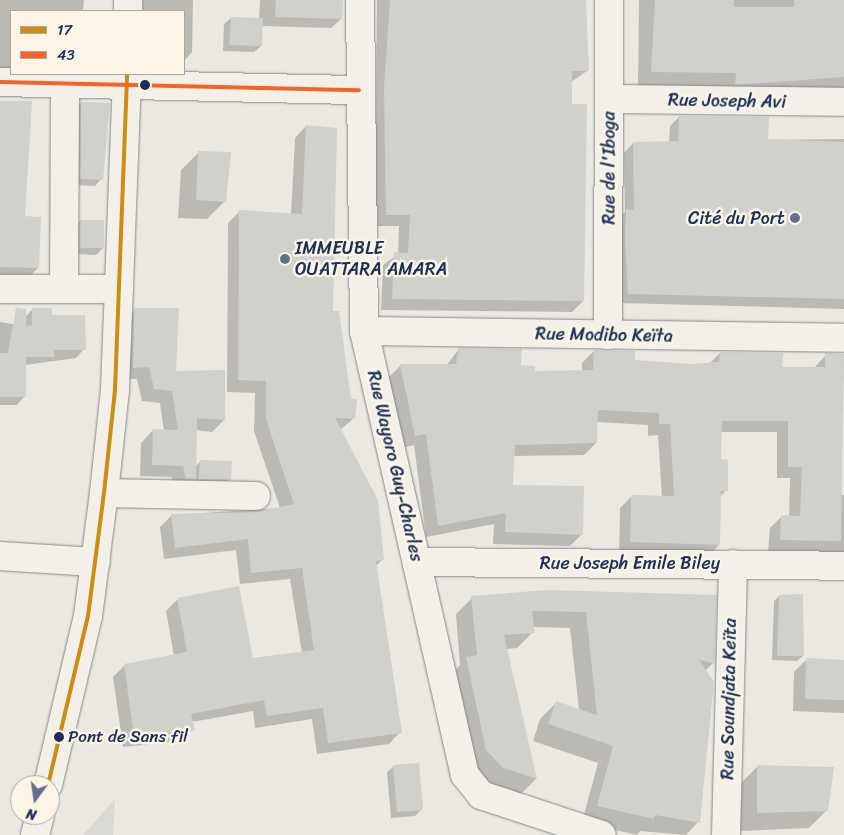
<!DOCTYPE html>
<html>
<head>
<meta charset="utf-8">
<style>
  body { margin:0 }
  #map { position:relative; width:844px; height:835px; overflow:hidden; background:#eae8e1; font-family:Sriracha,sans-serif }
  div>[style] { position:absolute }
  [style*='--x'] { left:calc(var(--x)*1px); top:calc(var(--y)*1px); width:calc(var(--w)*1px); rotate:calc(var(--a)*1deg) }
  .green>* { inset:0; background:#dbd9d4 }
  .shadow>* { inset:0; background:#0003 }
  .building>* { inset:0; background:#d0d0cd }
  .roads { filter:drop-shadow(0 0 1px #84878d) drop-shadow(0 0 1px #84878d) }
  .minor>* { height:28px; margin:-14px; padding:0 14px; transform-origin:14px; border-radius:14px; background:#f3f0ea }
  .bus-1>* { height:4px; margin:-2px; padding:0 2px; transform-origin:2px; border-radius:2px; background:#cb8e13 }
  .bus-2>* { height:4px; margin:-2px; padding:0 2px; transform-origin:2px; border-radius:2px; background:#f26522 }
  .dots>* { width:14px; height:14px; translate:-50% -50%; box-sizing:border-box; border:2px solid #fcf5e5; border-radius:50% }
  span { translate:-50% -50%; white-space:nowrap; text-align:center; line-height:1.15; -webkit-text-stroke:5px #fcf5e5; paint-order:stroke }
  .bus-label { font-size:17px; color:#1b2f5e }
  .left { translate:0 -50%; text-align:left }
  .street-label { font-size:18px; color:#1b2f5e }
  .poi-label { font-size:18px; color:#1b2f5e }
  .right { translate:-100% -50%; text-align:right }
  .legend { position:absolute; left:10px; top:10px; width:175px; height:65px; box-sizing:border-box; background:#fcf5e5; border:1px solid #a2a6af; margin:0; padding:6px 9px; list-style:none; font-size:15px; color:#1b2f5e }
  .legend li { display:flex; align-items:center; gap:10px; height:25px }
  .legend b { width:25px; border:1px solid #a2a6af }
  .north { position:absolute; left:10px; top:775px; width:50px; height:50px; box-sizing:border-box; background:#fcf5e5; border:1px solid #a2a6af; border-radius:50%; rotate:194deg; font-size:14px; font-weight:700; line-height:20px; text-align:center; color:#1b2f5e }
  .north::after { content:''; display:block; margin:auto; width:18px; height:22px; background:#63708c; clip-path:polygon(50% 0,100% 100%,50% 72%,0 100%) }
</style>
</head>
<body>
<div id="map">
  <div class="green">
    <i style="clip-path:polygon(115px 799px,113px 835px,83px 835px)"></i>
  </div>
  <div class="shadow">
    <i style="clip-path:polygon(0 0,84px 0,83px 11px,11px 11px,11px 73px,0 72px)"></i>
    <i style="clip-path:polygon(143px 0,193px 0,192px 52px,184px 61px,184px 11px,143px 11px)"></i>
    <i style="clip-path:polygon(260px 0,341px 0,341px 19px,331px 28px,262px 26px,261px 46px,254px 52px,223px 51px,224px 24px,231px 18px,259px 19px)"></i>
    <i style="clip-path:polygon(377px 0,584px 0,587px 71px,571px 82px,570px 105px,583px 301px,572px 312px,381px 310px,383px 265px,398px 254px,399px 226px,375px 226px)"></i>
    <i style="clip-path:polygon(639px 0,844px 0,844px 106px,723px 87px,638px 85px)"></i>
    <i style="clip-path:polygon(81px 103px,101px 179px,95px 186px,74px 185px,74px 110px)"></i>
    <i style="clip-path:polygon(0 110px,38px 268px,28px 278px,0 277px)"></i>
    <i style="clip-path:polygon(679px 117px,767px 140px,844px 139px,844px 309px,620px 303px,618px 220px,625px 212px,624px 153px,633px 143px,669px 143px,670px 126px)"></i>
    <i style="clip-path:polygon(306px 126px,332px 312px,354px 418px,340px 430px,382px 560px,375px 567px,400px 732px,389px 744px,317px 754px,312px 719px,255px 728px,253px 711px,192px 722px,193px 729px,182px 741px,123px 747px,113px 677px,125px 665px,174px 656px,166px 611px,177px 600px,252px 659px,302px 653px,290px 579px,240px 584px,236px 550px,164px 559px,160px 527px,172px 515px,280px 508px,254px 431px,255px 393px,227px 392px,228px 223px,240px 211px,291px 215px,295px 138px)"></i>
    <i style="clip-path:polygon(199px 152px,225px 201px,207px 219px,178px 218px,181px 170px)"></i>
    <i style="clip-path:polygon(80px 221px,103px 248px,96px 255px,74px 254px,74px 228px)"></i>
    <i style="clip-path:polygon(135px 309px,174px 373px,224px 420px,212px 432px,196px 430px,195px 467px,200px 462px,230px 479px,223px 486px,193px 485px,193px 480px,182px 491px,174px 491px,172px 477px,140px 476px,141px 443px,153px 430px,164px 431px,160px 403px,142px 401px,137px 379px,121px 379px,123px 321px)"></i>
    <i style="clip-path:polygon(32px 310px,51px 316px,84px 349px,76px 358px,25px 365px,25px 396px,17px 405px,0 405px,0 322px,24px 326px,24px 318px)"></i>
    <i style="clip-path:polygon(459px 349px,533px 372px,582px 371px,582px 363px,594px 351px,633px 361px,691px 365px,709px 364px,720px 353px,781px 368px,814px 368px,826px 355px,844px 355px,840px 494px,844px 495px,844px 554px,768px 552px,770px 528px,782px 516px,789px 517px,790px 478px,777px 478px,777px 432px,721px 432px,720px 461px,726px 490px,720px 497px,719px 545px,707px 557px,619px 553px,620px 508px,632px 496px,662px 497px,658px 435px,648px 436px,648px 425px,597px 422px,596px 443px,584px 455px,513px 456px,512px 486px,582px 534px,570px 546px,493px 544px,494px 524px,426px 537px,414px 445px,403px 448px,389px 377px,401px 365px,446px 366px)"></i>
    <i style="clip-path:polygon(547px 591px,714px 662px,705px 671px,698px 822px,686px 835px,640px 831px,637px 835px,582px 822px,598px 763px,533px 741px,540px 719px,556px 703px,579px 710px,570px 628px,533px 627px,533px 632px,517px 648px,506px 649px,536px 779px,520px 795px,487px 784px,470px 766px,451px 675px,460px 665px,456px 614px,472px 598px)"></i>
    <i style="clip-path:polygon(779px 596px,803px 656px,797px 661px,772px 660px,774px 601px)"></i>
    <i style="clip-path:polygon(806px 660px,844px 661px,844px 713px,793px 711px,794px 672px)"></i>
    <i style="clip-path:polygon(394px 766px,421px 810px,415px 816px,391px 818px,387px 772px)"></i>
    <i style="clip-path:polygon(758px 766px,827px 810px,809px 828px,740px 831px,740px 784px)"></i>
  </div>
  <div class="building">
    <i style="clip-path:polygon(276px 0,343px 0,342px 19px,275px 17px)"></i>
    <i style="clip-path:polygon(390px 0,586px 0,589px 71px,572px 71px,572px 104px,587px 104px,584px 301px,392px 299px,394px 252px,408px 253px,410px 215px,386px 215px,384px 88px)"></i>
    <i style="clip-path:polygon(655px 0,734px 0,734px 7px,794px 7px,794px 0,844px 0,844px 77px,735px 85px,736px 73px,651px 72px)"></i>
    <i style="clip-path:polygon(231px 17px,263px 18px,262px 46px,229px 45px)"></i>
    <i style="clip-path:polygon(0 101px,32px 101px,25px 216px,41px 217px,39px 268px,0 267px)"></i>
    <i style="clip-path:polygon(81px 102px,110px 103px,103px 180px,80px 179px)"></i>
    <i style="clip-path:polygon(679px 116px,769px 117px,768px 139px,844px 142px,844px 299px,628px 294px,625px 239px,626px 209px,634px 210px,633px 142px,678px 141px)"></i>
    <i style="clip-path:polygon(306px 125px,337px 128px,333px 311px,339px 311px,351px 399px,357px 399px,355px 419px,335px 418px,378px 500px,384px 560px,376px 561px,402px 733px,328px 743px,323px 708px,267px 716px,264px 700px,191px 714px,195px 730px,134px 736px,124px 664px,187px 652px,177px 598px,239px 586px,253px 658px,314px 650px,302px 568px,251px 573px,248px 539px,175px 548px,171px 514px,256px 512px,294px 504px,266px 419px,266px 381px,238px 380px,239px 210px,302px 214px)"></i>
    <i style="clip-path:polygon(198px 151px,231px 152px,226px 202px,196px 200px)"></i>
    <i style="clip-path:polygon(80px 220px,104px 220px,104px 248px,80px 248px)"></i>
    <i style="clip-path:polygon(16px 308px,26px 309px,26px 325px,32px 326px,32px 308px,52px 308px,52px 315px,85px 315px,86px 350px,54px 350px,54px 357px,26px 357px,26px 397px,0 397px,0 353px,8px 353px)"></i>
    <i style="clip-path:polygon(134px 308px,179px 308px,176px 371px,225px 370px,225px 420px,197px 418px,196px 479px,186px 479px,183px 466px,152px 465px,153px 429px,178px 430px,172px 391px,154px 389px,149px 367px,133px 368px)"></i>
    <i style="clip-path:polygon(459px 348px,522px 349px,521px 365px,535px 366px,535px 371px,593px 370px,594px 350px,635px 351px,635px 360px,691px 364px,719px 362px,720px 352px,783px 353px,782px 367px,825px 367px,825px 353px,844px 354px,841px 541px,780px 540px,781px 515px,800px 516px,802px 467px,788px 467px,788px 421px,722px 421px,721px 459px,728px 460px,728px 491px,721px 491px,720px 545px,630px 542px,631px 495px,674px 496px,670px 424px,659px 424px,659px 413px,598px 410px,597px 443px,515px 445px,513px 485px,584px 486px,583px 535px,505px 532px,506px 513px,438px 526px,426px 434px,415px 436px,400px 364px,456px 364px)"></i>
    <i style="clip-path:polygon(200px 460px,232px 461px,231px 480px,199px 479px)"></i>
    <i style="clip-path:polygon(547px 590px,717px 595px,715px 663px,699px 660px,714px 682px,700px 823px,655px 815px,654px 819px,597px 806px,613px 746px,548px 724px,556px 701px,597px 715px,586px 612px,532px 611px,535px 633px,504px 635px,537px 779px,503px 768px,486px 750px,466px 657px,477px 655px,471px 596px)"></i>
    <i style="clip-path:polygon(803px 594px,804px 656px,777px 656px,779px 595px)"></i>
    <i style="clip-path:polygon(806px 658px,844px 660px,844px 700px,805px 699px)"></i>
    <i style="clip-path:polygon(419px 763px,423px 810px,397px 812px,393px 765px)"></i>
    <i style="clip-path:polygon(757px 765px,834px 767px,828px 811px,757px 813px)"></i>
  </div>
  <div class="roads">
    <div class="minor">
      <i style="--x:360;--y:0;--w:331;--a:89.3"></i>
      <i style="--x:364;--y:331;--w:455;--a:77.2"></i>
      <i style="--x:465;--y:775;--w:26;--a:51"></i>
      <i style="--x:481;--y:795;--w:127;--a:18.3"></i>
      <i style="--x:128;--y:11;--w:11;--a:-90"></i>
      <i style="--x:0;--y:82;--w:359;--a:1.3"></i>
      <i style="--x:610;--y:99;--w:234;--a:0.7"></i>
      <i style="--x:0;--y:289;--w:119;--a:0"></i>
      <i style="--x:64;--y:289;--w:206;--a:-89.7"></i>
      <i style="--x:364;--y:331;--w:480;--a:0.8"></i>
      <i style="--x:608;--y:335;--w:335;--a:-89.8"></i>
      <i style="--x:104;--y:493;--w:152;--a:1.1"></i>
      <i style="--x:0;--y:556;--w:96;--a:3.6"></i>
      <i style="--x:417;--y:562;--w:427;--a:0.5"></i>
      <i style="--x:48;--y:785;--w:174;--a:-76.7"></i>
      <i style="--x:88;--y:616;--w:124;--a:-82.6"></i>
      <i style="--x:104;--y:493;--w:104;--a:-83.9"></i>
      <i style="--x:115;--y:390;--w:316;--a:-87.8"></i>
      <i style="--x:35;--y:835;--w:21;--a:-76"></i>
      <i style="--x:726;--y:835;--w:271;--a:-88.5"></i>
    </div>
  </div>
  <div class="bus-1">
    <i style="--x:48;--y:785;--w:174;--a:-76.7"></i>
    <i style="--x:88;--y:616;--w:124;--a:-82.6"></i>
    <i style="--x:104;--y:493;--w:104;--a:-83.9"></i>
    <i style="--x:115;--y:390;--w:316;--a:-87.8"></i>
  </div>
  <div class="bus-2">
    <i style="--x:0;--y:82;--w:359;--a:1.3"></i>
  </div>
  <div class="dots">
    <i style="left:145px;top:85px;background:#1b2f5e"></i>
    <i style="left:795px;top:218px;background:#63708c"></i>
    <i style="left:285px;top:259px;background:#63708c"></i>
    <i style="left:59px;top:737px;background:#1b2f5e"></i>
  </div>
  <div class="bus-label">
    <span class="left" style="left:68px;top:737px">Pont de Sans fil</span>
  </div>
  <div class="street-label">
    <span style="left:727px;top:101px;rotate:1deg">Rue Joseph Avi</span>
    <span style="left:609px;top:168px;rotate:-90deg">Rue de l'Iboga</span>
    <span style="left:604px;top:335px;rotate:1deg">Rue Modibo Keïta</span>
    <span style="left:395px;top:466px;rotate:77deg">Rue Wayoro Guy-Charles</span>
    <span style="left:630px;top:563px">Rue Joseph Emile Biley</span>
    <span style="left:729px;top:699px;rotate:-89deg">Rue Soundjata Keïta</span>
  </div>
  <div class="poi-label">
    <span class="right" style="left:785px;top:218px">Cité du Port</span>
    <span class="left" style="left:295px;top:259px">IMMEUBLE<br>OUATTARA AMARA</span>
  </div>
  <ul class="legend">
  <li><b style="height:6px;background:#cb8e13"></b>17</li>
  <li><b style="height:6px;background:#f26522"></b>43</li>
  </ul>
  <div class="north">N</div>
</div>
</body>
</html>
